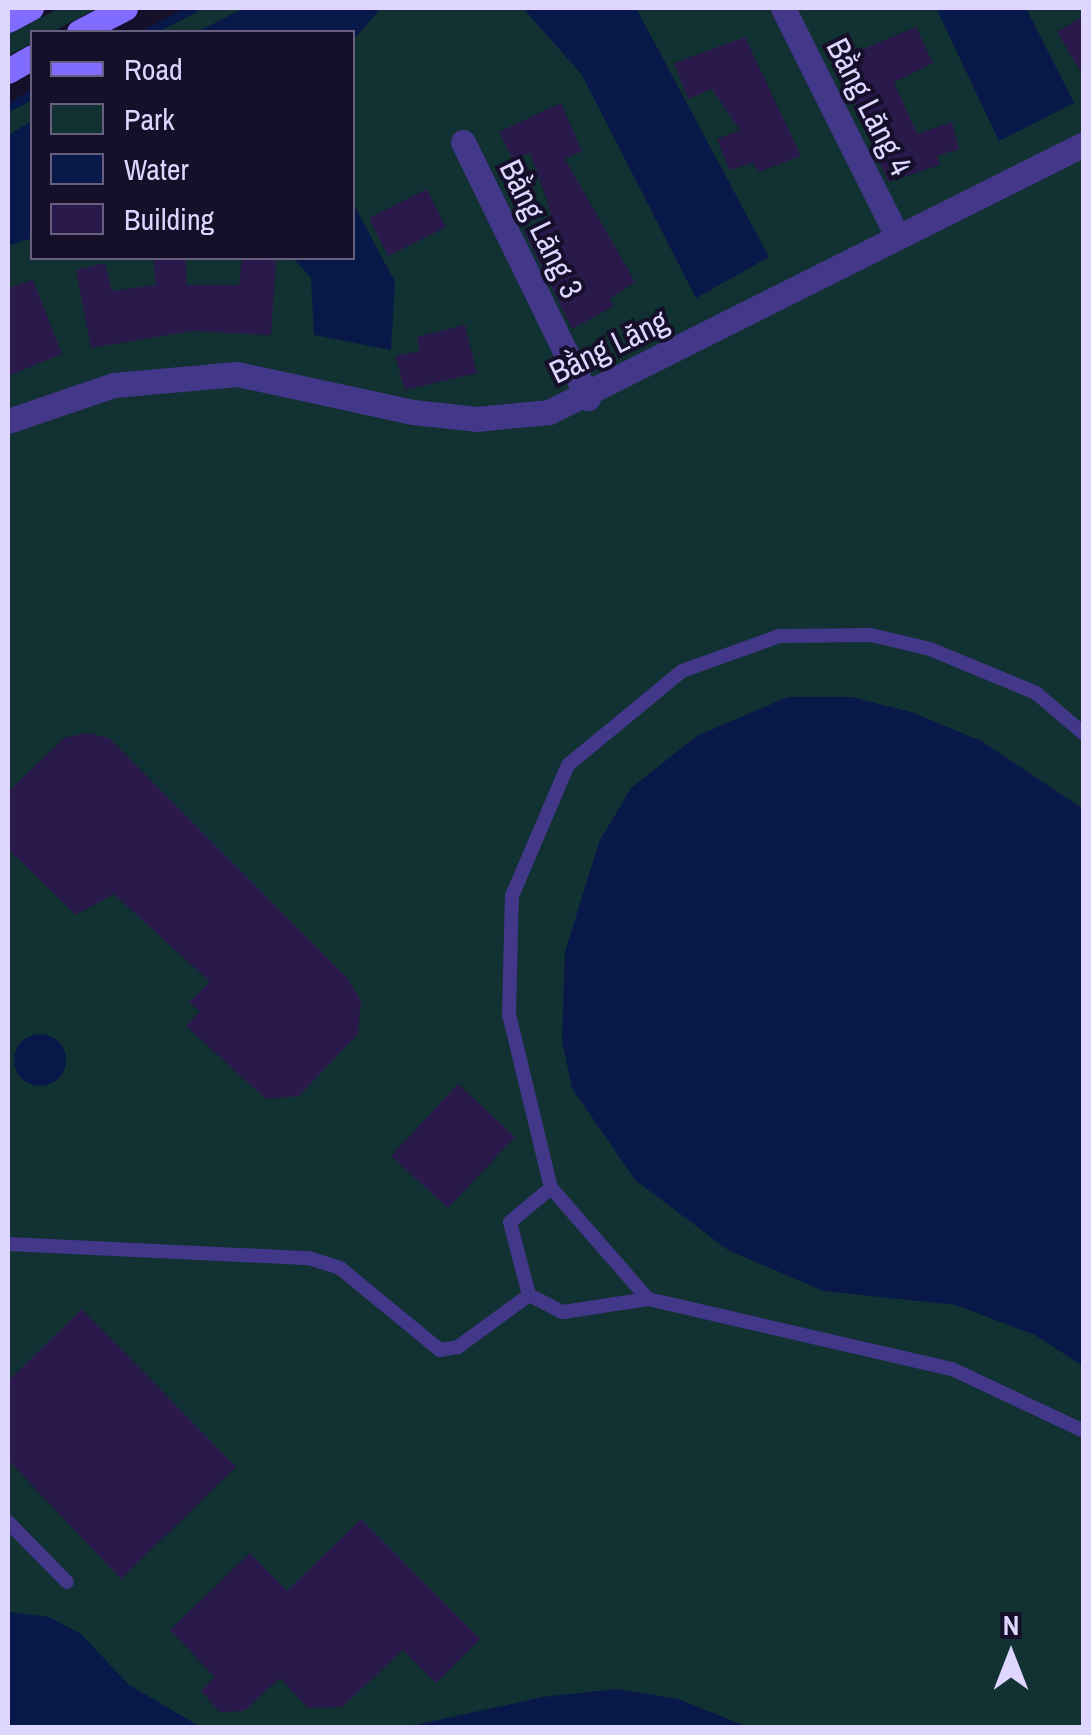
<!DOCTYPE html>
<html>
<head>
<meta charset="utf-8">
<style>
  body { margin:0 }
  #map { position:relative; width:1091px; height:1735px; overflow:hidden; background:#160f29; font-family:"Archivo Narrow",sans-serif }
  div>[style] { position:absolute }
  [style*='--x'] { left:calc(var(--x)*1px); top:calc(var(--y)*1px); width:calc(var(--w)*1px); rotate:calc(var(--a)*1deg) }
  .green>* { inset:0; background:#113133 }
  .water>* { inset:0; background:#081949 }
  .round { border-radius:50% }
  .stream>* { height:9px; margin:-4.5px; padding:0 4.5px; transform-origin:4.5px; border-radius:4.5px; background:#081949 }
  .building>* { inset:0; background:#291a4b }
  .service>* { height:14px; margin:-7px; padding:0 7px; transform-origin:7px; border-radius:7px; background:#43378a }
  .minor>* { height:25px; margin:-12.5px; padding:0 12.5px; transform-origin:12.5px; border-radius:12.5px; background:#43378a }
  .secondary>* { height:25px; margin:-12.5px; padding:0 12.5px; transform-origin:12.5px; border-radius:12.5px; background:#806dff }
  span { translate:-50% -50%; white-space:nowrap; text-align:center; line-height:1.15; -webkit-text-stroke:8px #160f29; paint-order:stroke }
  .street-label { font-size:32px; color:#dfd6ff }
  .frame { position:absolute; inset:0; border:10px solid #dfd6ff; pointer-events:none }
  .legend { position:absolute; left:30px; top:30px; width:325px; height:230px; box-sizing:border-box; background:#160f29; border:2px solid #665f7f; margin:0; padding:12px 18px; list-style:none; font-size:30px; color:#dfd6ff }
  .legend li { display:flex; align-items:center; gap:20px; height:50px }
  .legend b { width:50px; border:2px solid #665f7f }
  .north { position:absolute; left:961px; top:1605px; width:100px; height:100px; -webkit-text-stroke:8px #160f29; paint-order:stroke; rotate:0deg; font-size:28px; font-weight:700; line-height:40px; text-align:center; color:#dfd6ff }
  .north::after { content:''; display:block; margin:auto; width:35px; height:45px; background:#dfd6ff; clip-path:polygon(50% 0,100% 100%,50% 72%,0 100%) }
</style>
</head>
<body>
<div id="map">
  <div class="green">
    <i style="clip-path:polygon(59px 8px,98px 8px,52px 32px,32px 32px,32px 43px,8px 56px,8px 35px)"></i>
    <i style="clip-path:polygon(200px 8px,1083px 8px,1083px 1727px,8px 1727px,8px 111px,32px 97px,32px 258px,352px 258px,352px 32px,153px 32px)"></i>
  </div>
  <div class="water">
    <i style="clip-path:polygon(244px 8px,381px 8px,353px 40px,352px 32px,197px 32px)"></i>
    <i style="clip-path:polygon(523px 8px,636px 8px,769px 257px,696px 298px,582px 75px)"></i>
    <i style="clip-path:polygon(936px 8px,1026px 8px,1074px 103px,999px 141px)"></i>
    <i style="clip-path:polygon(32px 121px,32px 238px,8px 246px,8px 135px)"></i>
    <i style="clip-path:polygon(353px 203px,395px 282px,391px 350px,314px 335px,311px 278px,293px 258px,352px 258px)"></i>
    <i style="clip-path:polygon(788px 697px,852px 697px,914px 713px,981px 741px,1083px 809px,1083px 1366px,1035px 1335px,956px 1305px,824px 1291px,728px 1250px,635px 1180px,572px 1088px,562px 1041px,565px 952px,599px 842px,631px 788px,697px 736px)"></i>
    <i class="round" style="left:14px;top:1034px;width:52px;height:52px"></i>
    <i style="clip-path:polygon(8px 1612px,49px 1617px,81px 1634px,129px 1685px,201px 1727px,8px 1727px)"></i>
    <i style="clip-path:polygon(617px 1689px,678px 1699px,748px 1727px,406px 1727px,543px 1697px)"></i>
  </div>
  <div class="stream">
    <i style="--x:147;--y:32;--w:53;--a:-27.1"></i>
    <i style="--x:8;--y:107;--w:27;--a:-28"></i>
  </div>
  <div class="building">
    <i style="clip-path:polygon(1084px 16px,1084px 77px,1057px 32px)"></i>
    <i style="clip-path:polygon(916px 27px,933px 63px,894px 82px,917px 134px,952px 122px,959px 149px,937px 156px,940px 165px,888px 182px,837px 60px)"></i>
    <i style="clip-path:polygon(745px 37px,801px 156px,758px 172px,753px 163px,729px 170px,717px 139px,740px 130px,712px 89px,688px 99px,674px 63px)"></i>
    <i style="clip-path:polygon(561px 103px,582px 151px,565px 159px,635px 282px,609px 299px,614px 306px,572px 329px,524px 231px,551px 215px,548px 203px,530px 153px,513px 160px,499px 132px)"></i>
    <i style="clip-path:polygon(427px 189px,446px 227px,388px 256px,369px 218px)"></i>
    <i style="clip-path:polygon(153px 258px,185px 258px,187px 285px,239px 285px,242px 258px,276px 261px,271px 335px,191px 331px,91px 348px,76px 270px,105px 263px,112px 291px,156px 285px)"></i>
    <i style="clip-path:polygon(33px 280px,62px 354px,8px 376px,8px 288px)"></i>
    <i style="clip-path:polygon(465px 325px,477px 373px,405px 390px,395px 356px,420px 351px,417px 337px)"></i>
    <i style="clip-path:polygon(87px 733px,109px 738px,348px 979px,361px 1001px,358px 1034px,299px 1096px,266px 1099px,186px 1026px,200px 1011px,189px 1002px,210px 982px,114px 894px,76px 915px,8px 849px,8px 792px,64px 738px)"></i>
    <i style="clip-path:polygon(458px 1084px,515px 1137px,448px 1208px,391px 1156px)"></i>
    <i style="clip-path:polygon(82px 1309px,236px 1467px,121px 1579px,8px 1460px,8px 1381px)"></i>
    <i style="clip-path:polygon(361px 1519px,480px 1639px,436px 1683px,403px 1650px,342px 1707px,308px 1708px,280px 1678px,244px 1711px,220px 1712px,201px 1691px,215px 1677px,170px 1630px,250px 1553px,287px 1591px)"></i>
  </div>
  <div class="service">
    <i style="--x:8;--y:1244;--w:301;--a:2.7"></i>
    <i style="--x:309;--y:1258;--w:33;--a:18"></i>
    <i style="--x:340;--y:1268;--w:129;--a:39.4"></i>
    <i style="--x:440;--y:1350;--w:18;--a:-9"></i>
    <i style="--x:458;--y:1347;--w:88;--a:-36.2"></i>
    <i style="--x:529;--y:1295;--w:38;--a:27"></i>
    <i style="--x:563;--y:1312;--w:86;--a:-8.7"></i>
    <i style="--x:648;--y:1299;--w:312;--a:13"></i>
    <i style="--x:952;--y:1369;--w:146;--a:25.2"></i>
    <i style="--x:529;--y:1295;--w:75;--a:-104.6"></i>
    <i style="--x:510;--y:1222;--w:53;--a:-39.7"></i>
    <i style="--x:648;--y:1299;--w:147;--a:-131.1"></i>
    <i style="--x:551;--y:1188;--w:178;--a:-103.6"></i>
    <i style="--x:509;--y:1015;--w:119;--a:-88.6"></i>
    <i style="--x:512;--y:896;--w:142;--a:-66.9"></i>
    <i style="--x:568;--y:765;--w:148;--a:-39.5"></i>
    <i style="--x:682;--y:671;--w:103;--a:-19.8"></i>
    <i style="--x:779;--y:636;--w:92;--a:-0.6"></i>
    <i style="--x:871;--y:635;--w:61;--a:13.3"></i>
    <i style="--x:930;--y:649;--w:115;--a:22.5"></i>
    <i style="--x:1036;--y:693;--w:63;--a:40.5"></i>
    <i style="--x:8;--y:1522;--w:84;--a:45.5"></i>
  </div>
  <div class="minor">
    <i style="--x:783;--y:8;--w:255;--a:63.4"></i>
    <i style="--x:463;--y:142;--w:285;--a:64"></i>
    <i style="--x:8;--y:421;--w:112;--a:-18.8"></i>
    <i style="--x:114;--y:385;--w:123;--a:-5.1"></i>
    <i style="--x:237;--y:374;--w:180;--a:12.2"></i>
    <i style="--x:413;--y:412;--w:63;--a:6.3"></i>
    <i style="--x:476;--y:419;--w:73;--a:-5.5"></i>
    <i style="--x:549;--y:412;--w:598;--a:-26.61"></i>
  </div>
  <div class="secondary">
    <i style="--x:8;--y:20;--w:26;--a:-28"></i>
    <i style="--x:79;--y:32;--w:52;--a:-27.6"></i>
    <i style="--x:8;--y:71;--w:28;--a:-30"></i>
  </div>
  <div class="street-label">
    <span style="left:869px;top:107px;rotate:63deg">Bằng Lăng 4</span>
    <span style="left:541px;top:229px;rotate:64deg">Bằng Lăng 3</span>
    <span style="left:609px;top:347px;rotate:-26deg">Bằng Lăng</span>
  </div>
  <div class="frame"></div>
  <ul class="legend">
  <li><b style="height:12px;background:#806dff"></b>Road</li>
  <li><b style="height:28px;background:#113133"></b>Park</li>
  <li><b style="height:28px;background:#081949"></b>Water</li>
  <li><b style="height:28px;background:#291a4b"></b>Building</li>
  </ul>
  <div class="north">N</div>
</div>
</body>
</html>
